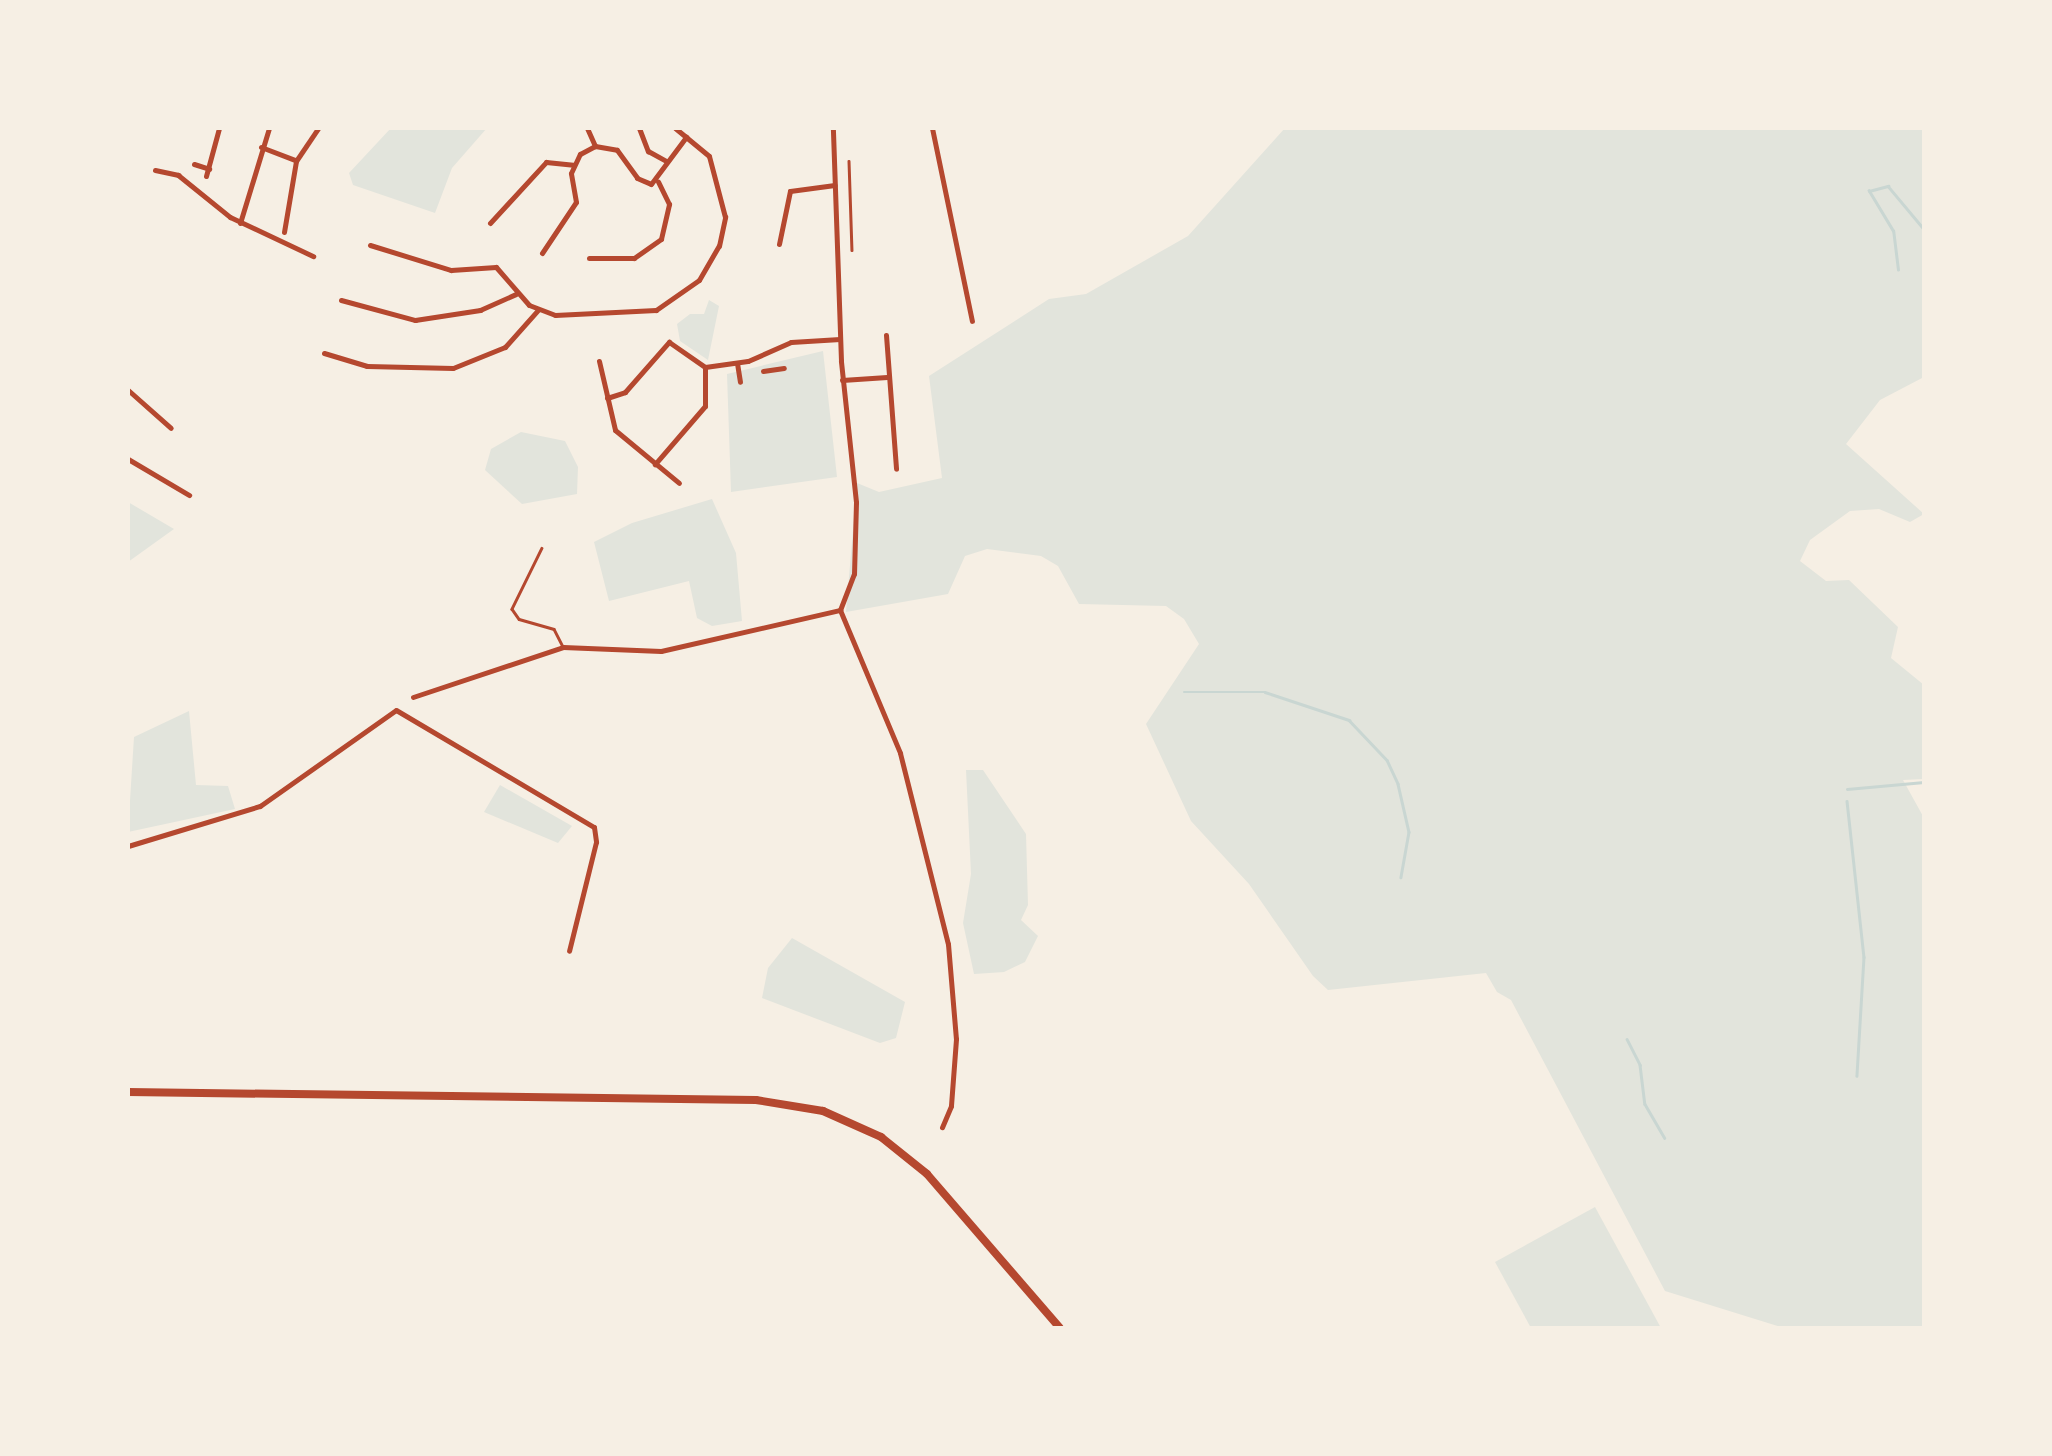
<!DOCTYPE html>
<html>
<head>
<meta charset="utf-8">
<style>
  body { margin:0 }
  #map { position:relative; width:2052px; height:1456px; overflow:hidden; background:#f6efe4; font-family:Cabin,sans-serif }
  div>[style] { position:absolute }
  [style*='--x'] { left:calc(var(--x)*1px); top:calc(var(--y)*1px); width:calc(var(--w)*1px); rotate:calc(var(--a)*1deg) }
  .green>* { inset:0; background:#e2e4dc }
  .stream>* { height:2.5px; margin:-1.25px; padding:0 1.25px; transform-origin:1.25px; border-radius:1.25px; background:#c9d6d2 }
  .service>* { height:2.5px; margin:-1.25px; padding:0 1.25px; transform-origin:1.25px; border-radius:1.25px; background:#b5482f }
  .minor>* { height:5px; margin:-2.5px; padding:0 2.5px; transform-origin:2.5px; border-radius:2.5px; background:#b5482f }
  .secondary>* { height:8px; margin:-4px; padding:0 4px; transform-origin:4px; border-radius:4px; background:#b5482f }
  span { translate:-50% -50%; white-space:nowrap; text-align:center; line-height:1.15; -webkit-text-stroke:8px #f6efe4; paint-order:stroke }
  .frame { position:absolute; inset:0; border:130px solid #f6efe4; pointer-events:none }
</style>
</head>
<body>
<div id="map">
  <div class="green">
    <i style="clip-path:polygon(391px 128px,487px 128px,452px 168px,435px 213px,353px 185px,349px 173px)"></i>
    <i style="clip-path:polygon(1285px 128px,1924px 128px,1924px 377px,1880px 400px,1846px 444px,1924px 514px,1910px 522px,1879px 509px,1850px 511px,1810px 540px,1800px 561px,1826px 581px,1849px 580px,1898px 627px,1891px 658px,1924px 685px,1924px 779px,1903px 780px,1924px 818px,1924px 1328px,1784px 1328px,1665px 1291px,1511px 1000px,1497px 992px,1486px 973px,1328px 990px,1313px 976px,1249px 884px,1191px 821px,1146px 724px,1199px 644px,1184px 619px,1166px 606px,1079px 604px,1058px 566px,1041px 556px,987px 549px,965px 556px,948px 594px,846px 612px,857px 483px,879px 492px,942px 478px,929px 376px,1049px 299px,1086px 294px,1188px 236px)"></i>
    <i style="clip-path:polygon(709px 300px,719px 306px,708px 360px,680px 341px,677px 324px,690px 314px,704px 314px)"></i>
    <i style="clip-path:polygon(823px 351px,837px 477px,731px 492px,727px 374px)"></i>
    <i style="clip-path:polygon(521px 432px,565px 441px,578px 467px,577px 494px,522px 504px,485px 470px,491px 449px)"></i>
    <i style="clip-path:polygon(712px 499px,736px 553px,742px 621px,712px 626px,697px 618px,689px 581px,609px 601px,594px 542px,632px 523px)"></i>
    <i style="clip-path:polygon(128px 502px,174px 529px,128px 562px)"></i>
    <i style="clip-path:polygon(189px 711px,196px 785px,228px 786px,235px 809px,128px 832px,134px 737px)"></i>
    <i style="clip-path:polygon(966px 770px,983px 770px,1026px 834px,1028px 905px,1021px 920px,1038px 936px,1025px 962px,1004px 972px,974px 974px,963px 923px,971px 874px)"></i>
    <i style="clip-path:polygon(500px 785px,572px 826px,558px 843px,484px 812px)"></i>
    <i style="clip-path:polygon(792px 938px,905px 1002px,896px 1038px,880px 1043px,762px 998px,768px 968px)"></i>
    <i style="clip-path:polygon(1595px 1207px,1661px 1328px,1531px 1328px,1495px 1262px)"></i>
  </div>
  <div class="stream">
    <i style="--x:1898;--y:270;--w:39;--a:-97"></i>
    <i style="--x:1893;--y:231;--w:47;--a:-121"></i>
    <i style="--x:1869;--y:191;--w:20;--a:-15"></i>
    <i style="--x:1888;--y:186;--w:56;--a:50.1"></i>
    <i style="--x:1184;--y:692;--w:81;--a:0"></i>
    <i style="--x:1265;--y:692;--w:89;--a:18.4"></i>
    <i style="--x:1349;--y:720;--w:55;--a:46.5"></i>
    <i style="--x:1387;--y:760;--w:26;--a:65"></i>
    <i style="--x:1398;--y:784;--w:49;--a:77.1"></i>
    <i style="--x:1409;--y:832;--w:46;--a:100.1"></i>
    <i style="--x:1847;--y:789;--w:77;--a:-5.2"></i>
    <i style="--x:1847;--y:801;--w:157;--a:83.8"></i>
    <i style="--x:1864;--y:957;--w:119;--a:93.4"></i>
    <i style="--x:1627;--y:1039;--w:29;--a:63"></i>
    <i style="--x:1640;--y:1065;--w:39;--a:83"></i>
    <i style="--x:1645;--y:1104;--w:39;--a:60"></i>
  </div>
  <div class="service">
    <i style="--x:849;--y:161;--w:89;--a:88.1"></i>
    <i style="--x:542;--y:548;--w:68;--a:116.2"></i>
    <i style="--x:512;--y:609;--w:12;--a:55"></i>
    <i style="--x:519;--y:619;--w:36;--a:16"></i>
    <i style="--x:554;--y:629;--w:20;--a:63"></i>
  </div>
  <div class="minor">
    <i style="--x:587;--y:128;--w:20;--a:66"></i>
    <i style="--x:639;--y:128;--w:25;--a:69"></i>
    <i style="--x:648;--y:151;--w:21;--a:29"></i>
    <i style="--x:932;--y:128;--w:197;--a:78.3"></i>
    <i style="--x:261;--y:147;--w:36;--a:21"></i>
    <i style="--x:194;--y:164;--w:16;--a:18"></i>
    <i style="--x:155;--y:170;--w:24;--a:12"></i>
    <i style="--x:178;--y:175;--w:67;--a:38.9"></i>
    <i style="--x:230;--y:217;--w:92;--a:25.2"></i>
    <i style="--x:206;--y:176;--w:50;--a:-74.8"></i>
    <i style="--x:240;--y:223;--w:99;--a:-73"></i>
    <i style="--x:490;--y:223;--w:83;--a:-47.4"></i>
    <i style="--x:546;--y:162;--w:27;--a:6"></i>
    <i style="--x:284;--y:232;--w:72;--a:-80.4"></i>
    <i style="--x:296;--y:161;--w:40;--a:-56"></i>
    <i style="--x:779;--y:244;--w:54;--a:-78.3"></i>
    <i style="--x:790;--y:191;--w:45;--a:-7.6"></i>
    <i style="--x:370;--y:245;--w:85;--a:17.2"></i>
    <i style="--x:451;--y:270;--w:45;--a:-3.8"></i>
    <i style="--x:496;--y:267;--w:50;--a:49"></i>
    <i style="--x:529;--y:305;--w:28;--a:21"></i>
    <i style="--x:555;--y:315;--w:101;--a:-2.8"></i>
    <i style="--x:656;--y:310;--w:52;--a:-34.9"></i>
    <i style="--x:699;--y:280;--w:39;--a:-60"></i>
    <i style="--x:719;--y:246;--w:30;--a:-78"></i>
    <i style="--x:725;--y:217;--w:63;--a:-104.7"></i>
    <i style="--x:709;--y:156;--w:44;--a:-140.5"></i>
    <i style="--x:542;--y:253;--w:61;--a:-56.3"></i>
    <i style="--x:576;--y:202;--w:29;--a:-100"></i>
    <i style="--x:571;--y:173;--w:21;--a:-65"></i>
    <i style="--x:580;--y:154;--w:17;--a:-28"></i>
    <i style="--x:595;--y:146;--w:22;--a:10"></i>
    <i style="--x:617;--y:150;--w:34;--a:54"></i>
    <i style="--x:637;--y:178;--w:15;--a:23"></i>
    <i style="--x:651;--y:184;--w:59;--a:-53.3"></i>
    <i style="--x:589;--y:258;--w:45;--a:0"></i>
    <i style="--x:634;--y:258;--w:33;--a:-35"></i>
    <i style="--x:661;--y:239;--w:36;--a:-77"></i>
    <i style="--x:669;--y:204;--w:25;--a:-116"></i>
    <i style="--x:341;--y:300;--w:77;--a:15.1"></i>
    <i style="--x:415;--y:320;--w:66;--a:-8.7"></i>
    <i style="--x:480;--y:310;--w:39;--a:-24"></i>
    <i style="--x:886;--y:335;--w:134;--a:85.7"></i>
    <i style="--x:324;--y:353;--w:45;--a:16.8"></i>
    <i style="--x:367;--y:366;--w:86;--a:1.3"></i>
    <i style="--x:453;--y:368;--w:56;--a:-22"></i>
    <i style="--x:505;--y:347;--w:50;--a:-48.3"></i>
    <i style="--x:599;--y:361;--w:71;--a:76.9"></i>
    <i style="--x:615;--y:430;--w:83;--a:39.6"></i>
    <i style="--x:737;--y:363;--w:19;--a:81"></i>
    <i style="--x:705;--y:367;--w:43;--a:-7.9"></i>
    <i style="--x:748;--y:361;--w:47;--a:-23.8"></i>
    <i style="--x:791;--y:342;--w:49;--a:-3.5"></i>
    <i style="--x:763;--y:371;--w:21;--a:-8"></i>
    <i style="--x:842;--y:380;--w:45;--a:-3.8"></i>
    <i style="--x:128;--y:390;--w:57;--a:41.5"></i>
    <i style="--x:607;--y:398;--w:19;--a:-18"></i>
    <i style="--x:625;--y:392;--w:67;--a:-48.7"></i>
    <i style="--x:669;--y:342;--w:44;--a:34.8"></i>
    <i style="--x:705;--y:367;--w:39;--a:90"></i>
    <i style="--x:705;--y:406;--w:77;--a:130.8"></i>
    <i style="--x:128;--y:459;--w:71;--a:30.5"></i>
    <i style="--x:840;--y:610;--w:155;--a:67.2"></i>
    <i style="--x:900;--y:753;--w:197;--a:75.9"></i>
    <i style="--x:948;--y:944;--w:95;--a:85.2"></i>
    <i style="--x:956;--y:1039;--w:67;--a:94.3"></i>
    <i style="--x:951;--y:1106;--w:23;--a:113"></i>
    <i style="--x:413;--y:697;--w:158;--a:-18.4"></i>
    <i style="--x:563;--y:647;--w:98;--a:2.3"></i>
    <i style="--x:661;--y:651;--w:184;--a:-12.9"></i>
    <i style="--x:840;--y:610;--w:39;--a:-69"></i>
    <i style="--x:854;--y:574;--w:72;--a:-88.4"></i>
    <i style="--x:856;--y:502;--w:142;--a:-96.1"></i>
    <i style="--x:841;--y:361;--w:233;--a:-92"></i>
    <i style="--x:128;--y:846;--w:138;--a:-16.9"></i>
    <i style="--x:260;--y:806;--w:166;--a:-35.2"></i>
    <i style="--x:396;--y:710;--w:230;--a:30.6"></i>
    <i style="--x:594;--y:827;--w:15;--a:82"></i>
    <i style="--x:596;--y:842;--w:112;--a:103.9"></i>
  </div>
  <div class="secondary">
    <i style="--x:128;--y:1092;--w:628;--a:0.73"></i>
    <i style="--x:756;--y:1100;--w:68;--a:9.3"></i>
    <i style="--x:823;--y:1111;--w:64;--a:24.1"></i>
    <i style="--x:881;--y:1137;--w:59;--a:38.8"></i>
    <i style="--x:927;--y:1174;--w:203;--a:49.2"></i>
  </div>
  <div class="frame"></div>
</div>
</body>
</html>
